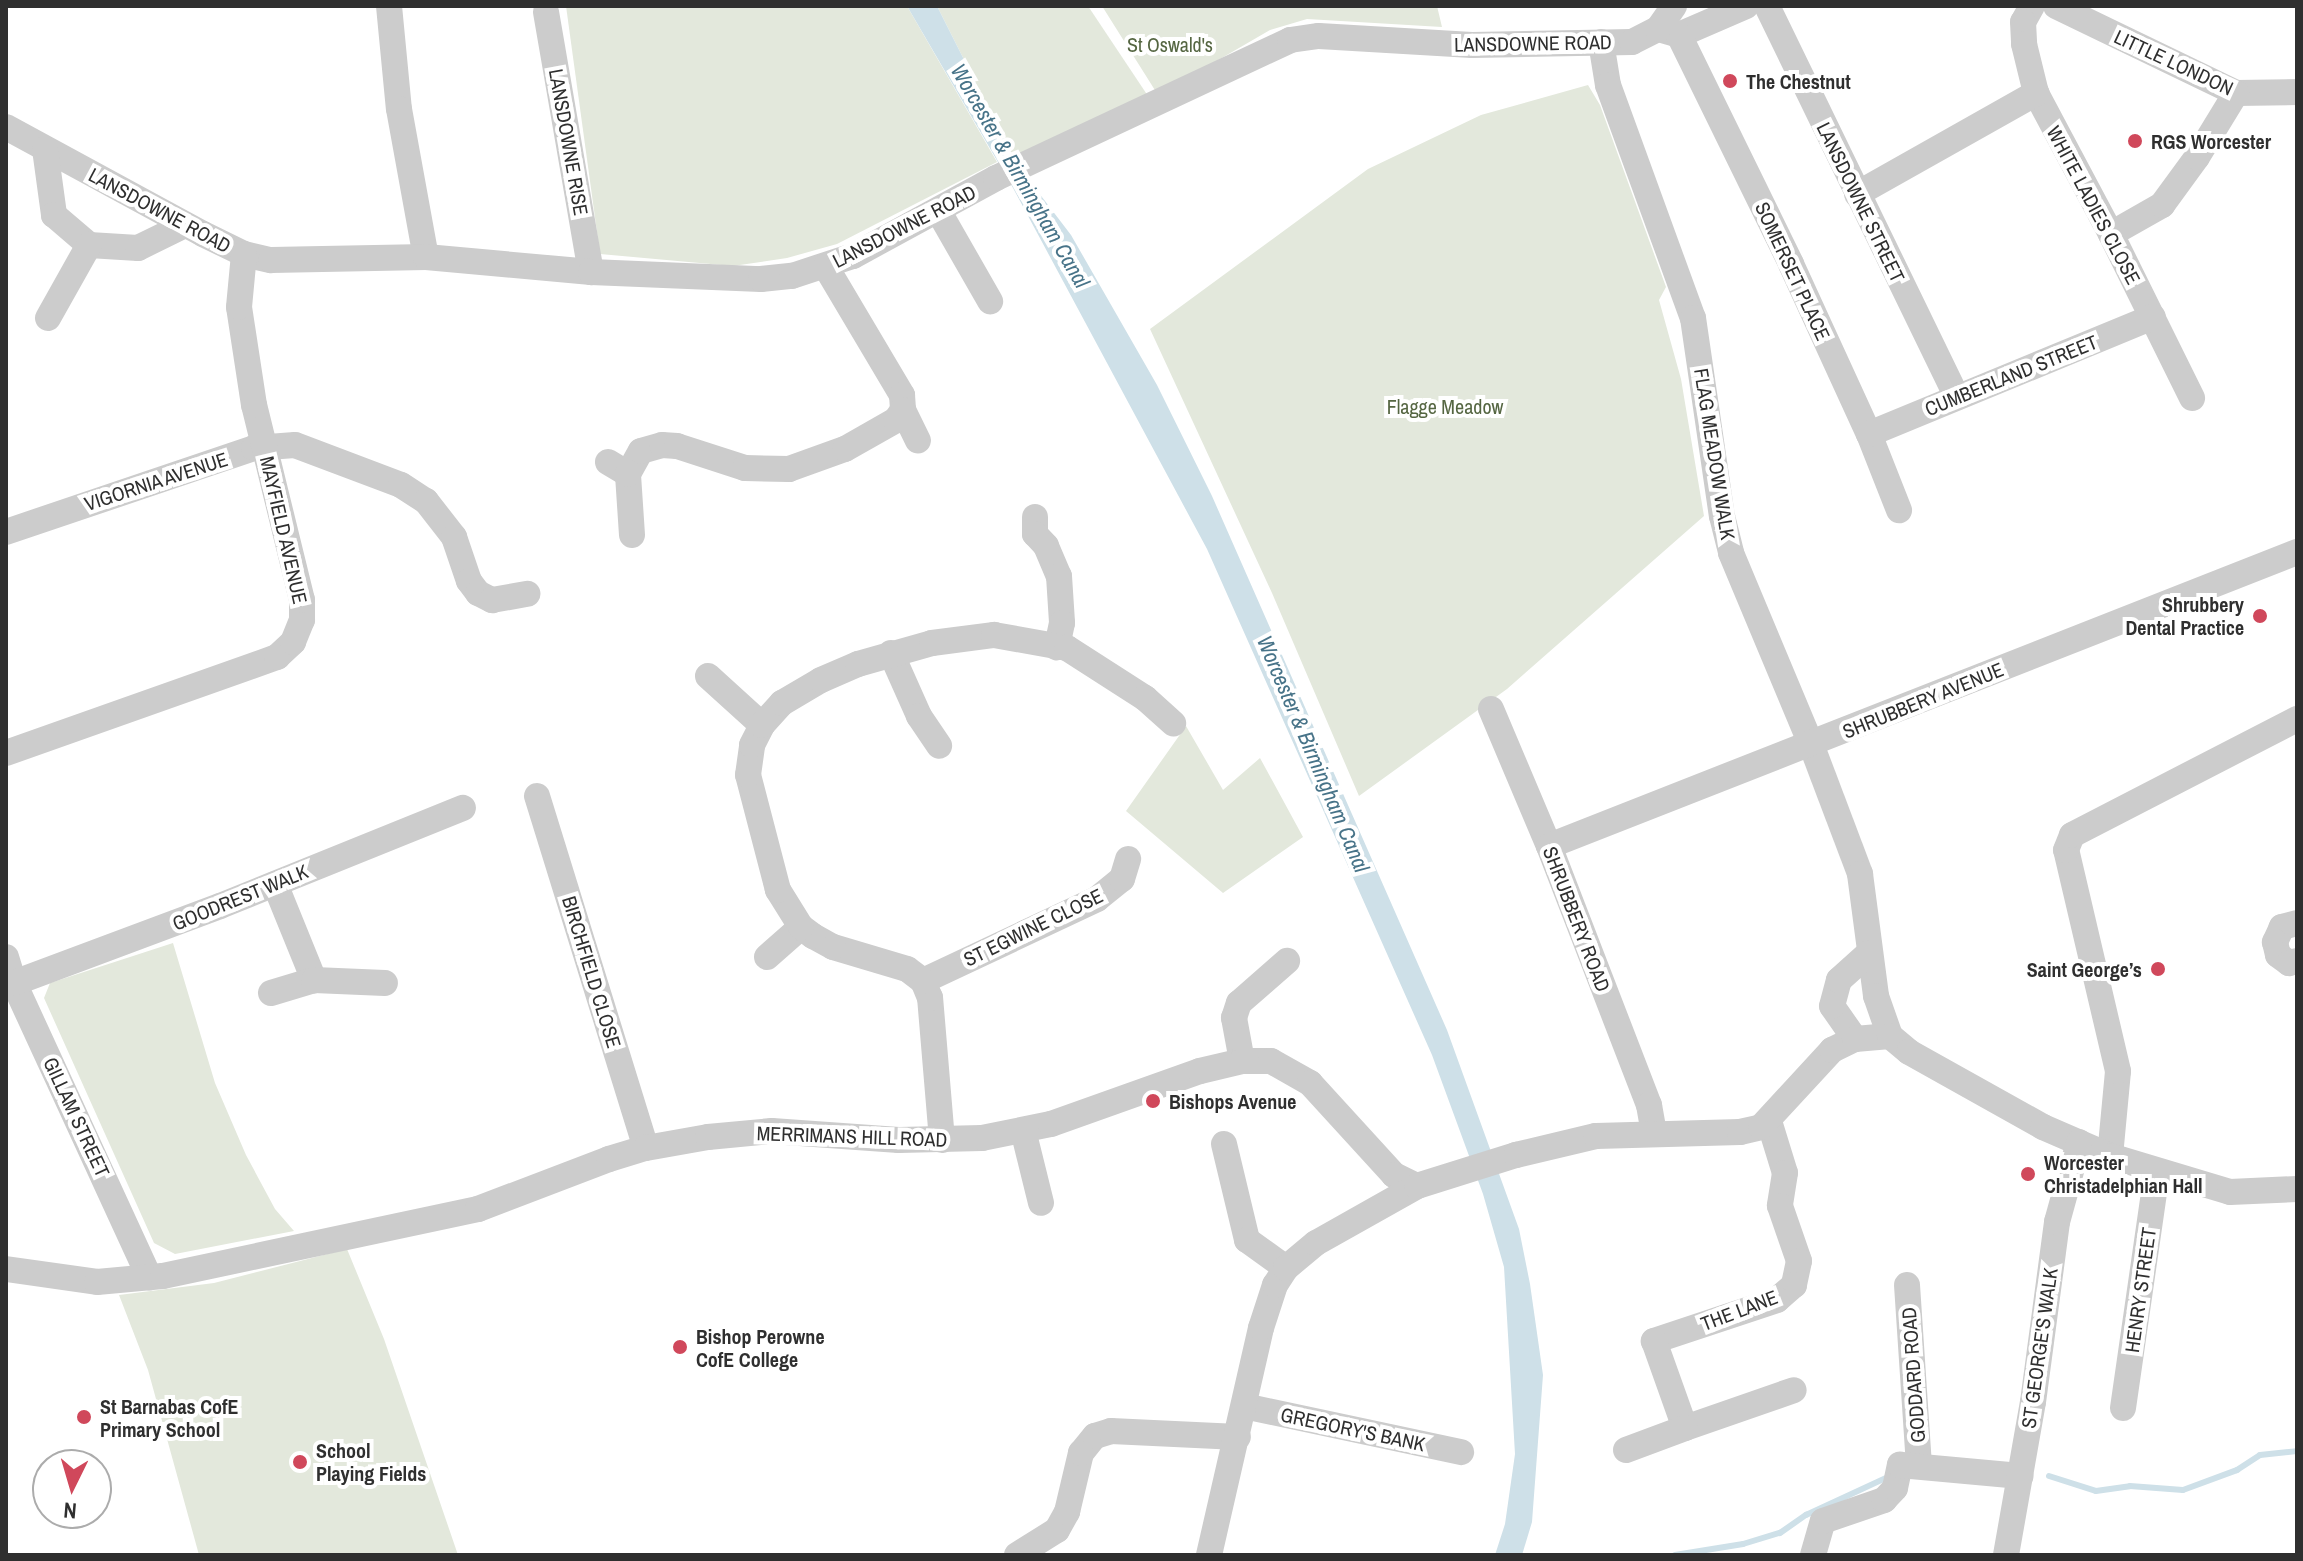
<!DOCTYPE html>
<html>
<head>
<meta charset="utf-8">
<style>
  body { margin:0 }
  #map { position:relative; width:2303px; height:1561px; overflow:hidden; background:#fff; font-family:"Archivo Narrow",sans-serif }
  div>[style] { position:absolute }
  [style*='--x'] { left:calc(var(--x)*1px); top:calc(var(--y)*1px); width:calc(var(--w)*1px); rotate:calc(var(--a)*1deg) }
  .green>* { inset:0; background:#e3e8dc }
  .water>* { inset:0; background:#cee0e8 }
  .stream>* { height:6px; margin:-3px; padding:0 3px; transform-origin:3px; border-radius:3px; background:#cee0e8 }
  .minor>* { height:26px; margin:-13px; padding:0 13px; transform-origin:13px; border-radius:13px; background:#ccc }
  .dots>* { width:22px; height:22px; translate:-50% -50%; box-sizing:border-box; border:4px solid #fff; border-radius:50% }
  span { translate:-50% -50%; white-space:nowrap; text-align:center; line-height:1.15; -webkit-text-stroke:8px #fff; paint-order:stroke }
  .street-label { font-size:20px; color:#2f2f2f }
  .park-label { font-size:20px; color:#556642 }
  .poi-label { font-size:20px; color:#2f2f2f; font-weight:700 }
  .left { translate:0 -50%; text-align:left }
  .right { translate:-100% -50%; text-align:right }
  .water-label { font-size:22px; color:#477388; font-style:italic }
  .frame { position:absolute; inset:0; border:8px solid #2f2f2f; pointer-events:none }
  .north { position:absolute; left:32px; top:1449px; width:80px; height:80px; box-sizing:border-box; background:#fff; border:2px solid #acacac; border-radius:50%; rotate:185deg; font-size:22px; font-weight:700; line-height:32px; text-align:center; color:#2f2f2f }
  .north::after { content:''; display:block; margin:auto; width:28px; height:36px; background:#d0485b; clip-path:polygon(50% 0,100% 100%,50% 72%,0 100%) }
</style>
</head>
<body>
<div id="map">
  <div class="green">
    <i style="clip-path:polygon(566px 6px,907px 6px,997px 162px,837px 244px,787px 258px,733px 266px,600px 254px)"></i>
    <i style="clip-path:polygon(937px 6px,1088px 6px,1150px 99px,1016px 163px)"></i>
    <i style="clip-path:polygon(1102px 6px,1437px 6px,1442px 27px,1307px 19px,1270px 30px,1158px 95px)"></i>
    <i style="clip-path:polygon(1588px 85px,1600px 105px,1666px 287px,1659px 300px,1681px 379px,1704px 516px,1507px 689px,1359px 796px,1272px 593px,1150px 329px,1368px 169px,1481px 115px)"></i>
    <i style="clip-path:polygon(1186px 726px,1223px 790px,1260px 758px,1303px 837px,1223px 893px,1126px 811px)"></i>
    <i style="clip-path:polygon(173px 943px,215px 1083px,246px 1155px,275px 1209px,294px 1231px,175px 1254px,154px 1243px,44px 998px,50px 983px)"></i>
    <i style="clip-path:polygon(347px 1249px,384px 1339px,458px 1555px,199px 1555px,148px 1370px,119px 1295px,214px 1283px)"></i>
  </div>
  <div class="water">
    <i style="clip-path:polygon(907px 6px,937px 6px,1016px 163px,1071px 235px,1157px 385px,1212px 496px,1447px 1030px,1519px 1229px,1530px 1284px,1543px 1375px,1532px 1522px,1522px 1555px,1495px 1555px,1505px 1524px,1515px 1454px,1504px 1267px,1483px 1194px,1432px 1055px,1207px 549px,1013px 188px)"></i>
  </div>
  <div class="stream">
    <i style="--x:2049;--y:1476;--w:49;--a:17.7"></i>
    <i style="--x:2096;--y:1491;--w:34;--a:-8"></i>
    <i style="--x:2130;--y:1486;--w:53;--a:4.3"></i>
    <i style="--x:2183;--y:1490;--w:58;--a:-20.3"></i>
    <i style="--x:2237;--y:1470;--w:27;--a:-33"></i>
    <i style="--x:2260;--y:1455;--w:37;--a:-6"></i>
    <i style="--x:1675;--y:1555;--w:69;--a:-9.2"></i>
    <i style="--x:1743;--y:1544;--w:39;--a:-17"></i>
    <i style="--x:1780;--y:1533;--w:32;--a:-35"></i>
    <i style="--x:1806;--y:1515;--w:90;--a:-24.9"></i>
  </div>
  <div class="minor">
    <i style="--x:389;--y:6;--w:103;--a:84.5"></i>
    <i style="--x:399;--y:109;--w:150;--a:79.7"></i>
    <i style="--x:1767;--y:6;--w:435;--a:64.1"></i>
    <i style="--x:2032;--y:6;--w:18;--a:119"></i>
    <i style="--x:2023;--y:22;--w:22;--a:87"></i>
    <i style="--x:2024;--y:44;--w:50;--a:76.2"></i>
    <i style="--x:2036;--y:93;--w:160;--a:62"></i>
    <i style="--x:2111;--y:234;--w:183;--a:63.7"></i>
    <i style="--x:2056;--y:6;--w:200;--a:25.8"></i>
    <i style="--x:2236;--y:93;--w:61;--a:-0.9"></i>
    <i style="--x:546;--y:12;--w:264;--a:80.2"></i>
    <i style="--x:1662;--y:30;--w:18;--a:16"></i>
    <i style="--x:1679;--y:35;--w:73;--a:-23.4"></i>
    <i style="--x:1679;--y:35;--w:255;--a:63.9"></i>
    <i style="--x:1791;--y:264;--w:187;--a:65.4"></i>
    <i style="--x:1869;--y:434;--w:82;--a:68.5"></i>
    <i style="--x:1601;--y:42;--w:44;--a:80.8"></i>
    <i style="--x:1608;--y:85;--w:248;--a:70"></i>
    <i style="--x:1693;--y:318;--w:200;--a:81.7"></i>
    <i style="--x:1722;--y:516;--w:38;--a:76"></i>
    <i style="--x:1731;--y:553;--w:207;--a:67.3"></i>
    <i style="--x:1811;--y:744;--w:139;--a:69.3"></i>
    <i style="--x:1860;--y:874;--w:123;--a:82.5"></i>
    <i style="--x:1876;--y:996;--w:42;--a:70.7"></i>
    <i style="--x:6;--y:127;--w:224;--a:28.5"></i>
    <i style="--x:203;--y:234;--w:46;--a:26"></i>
    <i style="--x:244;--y:254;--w:28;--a:13"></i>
    <i style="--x:271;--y:260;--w:155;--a:-1.1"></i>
    <i style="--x:426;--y:257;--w:166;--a:5.2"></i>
    <i style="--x:591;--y:272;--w:170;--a:2.4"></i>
    <i style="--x:761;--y:279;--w:31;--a:-6"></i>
    <i style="--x:792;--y:276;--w:64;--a:-18.2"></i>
    <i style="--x:853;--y:256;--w:163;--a:-28.6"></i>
    <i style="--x:996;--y:178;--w:325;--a:-25.1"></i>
    <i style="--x:1290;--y:40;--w:29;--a:-8"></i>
    <i style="--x:1319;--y:36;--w:153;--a:3.4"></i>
    <i style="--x:1472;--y:45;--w:160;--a:-1.1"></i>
    <i style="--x:1632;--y:42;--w:29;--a:-27"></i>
    <i style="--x:1658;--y:29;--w:28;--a:-55"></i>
    <i style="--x:45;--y:149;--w:67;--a:82.2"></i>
    <i style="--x:54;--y:215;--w:46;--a:40.6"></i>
    <i style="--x:89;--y:245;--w:49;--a:3.5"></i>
    <i style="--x:138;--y:248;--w:52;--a:-26.1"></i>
    <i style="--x:1857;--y:194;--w:206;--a:-29.4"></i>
    <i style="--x:939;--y:212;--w:103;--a:60.2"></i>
    <i style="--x:2111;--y:234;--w:59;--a:-29.6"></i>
    <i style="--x:2162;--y:205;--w:59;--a:-53.9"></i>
    <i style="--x:2197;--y:157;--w:75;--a:-58.6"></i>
    <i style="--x:826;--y:267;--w:149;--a:59.3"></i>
    <i style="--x:902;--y:395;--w:15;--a:86"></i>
    <i style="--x:903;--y:410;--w:34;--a:64"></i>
    <i style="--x:48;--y:318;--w:84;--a:-60.7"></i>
    <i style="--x:1869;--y:434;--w:307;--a:-22.4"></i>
    <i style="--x:608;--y:462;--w:23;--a:31"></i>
    <i style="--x:1035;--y:517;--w:17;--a:90"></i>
    <i style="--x:1035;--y:534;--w:16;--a:47"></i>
    <i style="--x:1046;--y:546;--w:33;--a:67"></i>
    <i style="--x:1059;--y:576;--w:47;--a:86.3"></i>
    <i style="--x:1062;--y:623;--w:25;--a:102"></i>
    <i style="--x:6;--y:532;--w:262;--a:-18.7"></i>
    <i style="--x:254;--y:448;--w:41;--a:-4.2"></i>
    <i style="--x:295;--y:445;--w:113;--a:20.7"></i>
    <i style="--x:401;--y:485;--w:30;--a:33"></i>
    <i style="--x:426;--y:501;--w:46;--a:52.1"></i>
    <i style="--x:454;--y:537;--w:46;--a:71.2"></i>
    <i style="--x:469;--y:581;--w:15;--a:53"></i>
    <i style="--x:478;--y:593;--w:16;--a:27"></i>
    <i style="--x:492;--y:600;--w:36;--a:-10"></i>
    <i style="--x:632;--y:535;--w:61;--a:-93.8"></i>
    <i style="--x:628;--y:474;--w:26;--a:-61"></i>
    <i style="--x:641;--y:451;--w:22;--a:-16"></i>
    <i style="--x:662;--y:445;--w:15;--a:4"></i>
    <i style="--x:677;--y:446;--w:71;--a:17.9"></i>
    <i style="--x:745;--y:468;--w:44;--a:1.3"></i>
    <i style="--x:789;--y:469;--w:59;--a:-19.7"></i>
    <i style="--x:845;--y:449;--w:59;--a:-29.6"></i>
    <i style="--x:896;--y:420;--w:12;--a:-55"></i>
    <i style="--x:891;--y:653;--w:69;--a:66"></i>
    <i style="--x:919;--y:716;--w:36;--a:56"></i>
    <i style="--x:708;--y:676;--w:73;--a:42.2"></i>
    <i style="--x:1491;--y:709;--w:149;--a:67.1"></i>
    <i style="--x:1549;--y:846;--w:278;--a:68.9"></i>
    <i style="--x:1649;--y:1105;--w:27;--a:80"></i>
    <i style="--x:6;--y:753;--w:288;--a:-19.5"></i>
    <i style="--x:277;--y:657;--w:22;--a:-43"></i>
    <i style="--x:293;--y:642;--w:24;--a:-68"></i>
    <i style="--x:302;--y:620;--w:20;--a:-90"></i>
    <i style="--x:302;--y:600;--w:201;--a:-103.8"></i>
    <i style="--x:254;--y:405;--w:99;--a:-98.7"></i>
    <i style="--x:239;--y:307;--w:53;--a:-84.6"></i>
    <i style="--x:537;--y:796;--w:368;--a:72.8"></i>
    <i style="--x:1549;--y:846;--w:804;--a:-21.46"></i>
    <i style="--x:275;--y:884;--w:104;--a:67.9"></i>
    <i style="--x:2297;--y:923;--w:16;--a:165"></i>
    <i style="--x:2282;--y:927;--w:17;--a:115"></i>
    <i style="--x:2275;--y:942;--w:13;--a:77"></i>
    <i style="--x:2278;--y:955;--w:14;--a:36"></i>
    <i style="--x:2289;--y:963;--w:8;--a:-14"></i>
    <i style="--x:6;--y:957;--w:27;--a:73"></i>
    <i style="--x:14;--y:983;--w:324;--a:65.3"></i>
    <i style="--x:767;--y:957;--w:45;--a:-41.4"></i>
    <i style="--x:923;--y:981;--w:192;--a:-25.2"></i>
    <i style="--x:1097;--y:899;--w:32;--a:-39"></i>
    <i style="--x:1122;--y:879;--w:21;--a:-73"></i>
    <i style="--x:14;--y:983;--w:220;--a:-20.5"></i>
    <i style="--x:220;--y:906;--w:262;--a:-22"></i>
    <i style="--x:271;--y:993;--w:45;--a:-16.8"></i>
    <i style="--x:314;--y:980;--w:71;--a:2.4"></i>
    <i style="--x:1855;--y:1039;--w:40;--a:-124.9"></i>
    <i style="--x:1832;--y:1006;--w:27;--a:-75"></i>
    <i style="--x:1839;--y:980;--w:40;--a:-42"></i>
    <i style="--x:1242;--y:1061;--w:44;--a:-100.5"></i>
    <i style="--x:1234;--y:1018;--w:16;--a:-72"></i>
    <i style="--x:1239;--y:1003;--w:64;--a:-41.2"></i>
    <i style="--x:1769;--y:1121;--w:54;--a:72.9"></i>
    <i style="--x:1785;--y:1173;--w:33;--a:99"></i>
    <i style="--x:1780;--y:1206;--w:58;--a:70.9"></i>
    <i style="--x:1799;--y:1261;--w:25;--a:102"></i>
    <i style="--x:1794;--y:1285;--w:23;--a:139"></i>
    <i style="--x:1777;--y:1300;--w:130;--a:161.6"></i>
    <i style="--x:1654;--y:1341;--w:92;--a:70.4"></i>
    <i style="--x:1685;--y:1428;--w:115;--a:-19.2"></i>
    <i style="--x:1023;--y:1130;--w:75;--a:76.1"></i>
    <i style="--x:942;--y:1140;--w:143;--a:-94.8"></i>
    <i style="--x:930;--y:998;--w:18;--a:-112"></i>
    <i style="--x:923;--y:981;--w:20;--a:-143"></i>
    <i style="--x:907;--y:969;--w:77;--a:-163.4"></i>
    <i style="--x:833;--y:947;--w:23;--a:-151"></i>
    <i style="--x:813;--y:936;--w:15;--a:-143"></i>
    <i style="--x:801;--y:927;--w:44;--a:-121.9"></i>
    <i style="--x:778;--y:890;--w:119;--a:-104.6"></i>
    <i style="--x:748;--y:775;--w:30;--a:-82"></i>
    <i style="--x:752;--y:745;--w:22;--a:-63"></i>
    <i style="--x:762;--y:725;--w:30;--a:-48"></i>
    <i style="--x:782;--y:703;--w:45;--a:-30.5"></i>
    <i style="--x:821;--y:680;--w:40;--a:-23.4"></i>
    <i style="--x:858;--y:664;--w:77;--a:-15.8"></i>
    <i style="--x:932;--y:643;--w:63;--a:-7.4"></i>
    <i style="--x:994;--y:635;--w:74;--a:10.1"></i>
    <i style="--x:1067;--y:648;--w:93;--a:32.7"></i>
    <i style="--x:1145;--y:698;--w:38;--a:42"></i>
    <i style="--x:1224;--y:1144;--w:99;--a:76.5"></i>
    <i style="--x:1247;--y:1240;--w:48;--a:35.7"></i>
    <i style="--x:2110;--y:1156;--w:85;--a:-84.6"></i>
    <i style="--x:2118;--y:1071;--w:227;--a:-103.2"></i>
    <i style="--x:2066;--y:850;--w:16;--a:-68"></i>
    <i style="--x:2072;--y:835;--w:253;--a:-27.3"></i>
    <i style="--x:6;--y:1269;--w:92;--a:8.1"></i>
    <i style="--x:97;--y:1282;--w:66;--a:-5.2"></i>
    <i style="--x:163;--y:1276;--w:322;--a:-12"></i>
    <i style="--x:478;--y:1209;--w:140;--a:-20.9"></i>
    <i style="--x:609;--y:1159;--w:39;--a:-17"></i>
    <i style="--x:646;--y:1148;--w:63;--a:-10.1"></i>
    <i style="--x:708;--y:1137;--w:64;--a:-5.4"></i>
    <i style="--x:772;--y:1131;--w:127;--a:4.1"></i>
    <i style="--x:899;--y:1140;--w:83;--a:-1.4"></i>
    <i style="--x:982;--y:1138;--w:70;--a:-11.5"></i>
    <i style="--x:1051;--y:1124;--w:158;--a:-19.6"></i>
    <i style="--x:1200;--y:1071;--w:43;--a:-13.4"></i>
    <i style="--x:1242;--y:1061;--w:29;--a:0"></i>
    <i style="--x:1271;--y:1061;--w:45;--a:29.4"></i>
    <i style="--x:1310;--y:1083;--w:125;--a:47.6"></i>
    <i style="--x:1394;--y:1175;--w:25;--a:26"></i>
    <i style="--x:1907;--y:1285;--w:181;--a:86.2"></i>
    <i style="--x:1244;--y:1406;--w:222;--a:12"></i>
    <i style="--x:2123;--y:1408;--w:239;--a:-81.8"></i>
    <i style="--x:1626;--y:1450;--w:63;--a:-20.4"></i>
    <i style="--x:1017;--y:1555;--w:47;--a:-32"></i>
    <i style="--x:1057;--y:1530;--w:21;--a:-61"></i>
    <i style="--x:1067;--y:1512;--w:61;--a:-76.7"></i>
    <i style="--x:1081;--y:1453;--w:22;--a:-51"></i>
    <i style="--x:1095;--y:1436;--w:17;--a:-17"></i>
    <i style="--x:1111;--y:1431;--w:127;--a:2.7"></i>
    <i style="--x:1209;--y:1555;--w:233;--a:-77.1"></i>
    <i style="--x:1261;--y:1328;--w:45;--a:-72"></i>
    <i style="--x:1275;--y:1285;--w:20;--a:-57"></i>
    <i style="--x:1286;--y:1268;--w:39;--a:-40"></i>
    <i style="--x:1316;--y:1243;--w:116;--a:-29.4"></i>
    <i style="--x:1417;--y:1186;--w:104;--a:-17.4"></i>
    <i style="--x:1516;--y:1155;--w:82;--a:-13.4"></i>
    <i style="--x:1596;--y:1136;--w:144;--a:-1.6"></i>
    <i style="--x:1740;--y:1132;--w:22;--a:-13"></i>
    <i style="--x:1761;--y:1127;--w:105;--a:-47.3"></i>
    <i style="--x:1832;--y:1050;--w:25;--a:-26"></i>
    <i style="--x:1855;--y:1039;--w:35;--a:-5"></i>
    <i style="--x:1890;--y:1036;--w:25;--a:40"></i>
    <i style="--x:1909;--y:1052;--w:154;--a:29.2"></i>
    <i style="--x:2043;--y:1127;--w:73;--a:23.4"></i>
    <i style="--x:2110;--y:1156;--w:125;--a:16.7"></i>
    <i style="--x:2230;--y:1192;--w:67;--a:-2.6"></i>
    <i style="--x:1813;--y:1555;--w:35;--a:-74"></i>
    <i style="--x:1823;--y:1521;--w:65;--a:-19"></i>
    <i style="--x:1884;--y:1500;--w:16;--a:-47"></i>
    <i style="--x:1895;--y:1488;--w:24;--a:-78"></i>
    <i style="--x:1900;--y:1465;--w:121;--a:5.2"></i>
    <i style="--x:2006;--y:1555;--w:155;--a:-80"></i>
    <i style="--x:2033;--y:1402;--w:182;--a:-82.4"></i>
    <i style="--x:2057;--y:1222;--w:83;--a:-74.6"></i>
  </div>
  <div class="dots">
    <i style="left:1730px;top:81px;background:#d0485b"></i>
    <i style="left:2135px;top:141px;background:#d0485b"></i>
    <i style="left:2260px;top:616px;background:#d0485b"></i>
    <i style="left:2158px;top:969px;background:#d0485b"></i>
    <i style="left:1153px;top:1101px;background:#d0485b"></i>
    <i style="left:2028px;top:1174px;background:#d0485b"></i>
    <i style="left:680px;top:1347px;background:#d0485b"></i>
    <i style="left:84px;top:1417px;background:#d0485b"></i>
    <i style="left:300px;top:1462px;background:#d0485b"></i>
  </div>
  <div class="street-label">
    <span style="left:1533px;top:43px;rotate:-1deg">LANSDOWNE ROAD</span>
    <span style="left:2174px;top:62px;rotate:25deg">LITTLE LONDON</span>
    <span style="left:569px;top:142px;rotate:80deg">LANSDOWNE RISE</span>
    <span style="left:1861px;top:202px;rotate:64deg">LANSDOWNE STREET</span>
    <span style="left:2094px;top:205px;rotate:62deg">WHITE LADIES CLOSE</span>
    <span style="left:160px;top:210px;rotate:28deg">LANSDOWNE ROAD</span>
    <span style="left:904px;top:226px;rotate:-27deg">LANSDOWNE ROAD</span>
    <span style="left:1793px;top:271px;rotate:65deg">SOMERSET PLACE</span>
    <span style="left:2011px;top:375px;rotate:-22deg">CUMBERLAND STREET</span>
    <span style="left:1715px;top:454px;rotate:81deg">FLAG MEADOW WALK</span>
    <span style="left:156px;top:481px;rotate:-18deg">VIGORNIA AVENUE</span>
    <span style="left:284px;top:530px;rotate:77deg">MAYFIELD AVENUE</span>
    <span style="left:1923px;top:700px;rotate:-22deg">SHRUBBERY AVENUE</span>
    <span style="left:240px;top:897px;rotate:-22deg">GOODREST WALK</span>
    <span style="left:1577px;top:919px;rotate:69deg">SHRUBBERY ROAD</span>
    <span style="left:1033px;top:927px;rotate:-26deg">ST EGWINE CLOSE</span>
    <span style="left:592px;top:972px;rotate:73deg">BIRCHFIELD CLOSE</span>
    <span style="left:77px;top:1117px;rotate:65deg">GILLAM STREET</span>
    <span style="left:852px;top:1136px;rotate:2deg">MERRIMANS HILL ROAD</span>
    <span style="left:2140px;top:1290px;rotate:-82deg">HENRY STREET</span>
    <span style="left:1739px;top:1310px;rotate:-21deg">THE LANE</span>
    <span style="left:2039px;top:1348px;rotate:-82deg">ST GEORGE'S WALK</span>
    <span style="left:1913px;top:1375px;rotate:-94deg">GODDARD ROAD</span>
    <span style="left:1353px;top:1429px;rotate:12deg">GREGORY'S BANK</span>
  </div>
  <div class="park-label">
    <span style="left:1170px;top:44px">St Oswald's</span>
    <span style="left:1445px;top:406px">Flagge Meadow</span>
  </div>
  <div class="poi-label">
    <span class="left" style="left:1746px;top:81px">The Chestnut</span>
    <span class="left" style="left:2151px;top:141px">RGS Worcester</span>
    <span class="right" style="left:2244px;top:616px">Shrubbery<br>Dental Practice</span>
    <span class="right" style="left:2142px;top:969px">Saint George’s</span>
    <span class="left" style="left:1169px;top:1101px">Bishops Avenue</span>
    <span class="left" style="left:2044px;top:1174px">Worcester<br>Christadelphian Hall</span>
    <span class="left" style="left:696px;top:1348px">Bishop Perowne<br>CofE College</span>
    <span class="left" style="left:100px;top:1418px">St Barnabas CofE<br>Primary School</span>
    <span class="left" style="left:316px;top:1462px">School<br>Playing Fields</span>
  </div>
  <div class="water-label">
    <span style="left:1020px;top:176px;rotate:60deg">Worcester &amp; Birmingham Canal</span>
    <span style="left:1313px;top:754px;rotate:67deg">Worcester &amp; Birmingham Canal</span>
  </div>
  <div class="frame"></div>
  <div class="north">N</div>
</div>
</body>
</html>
